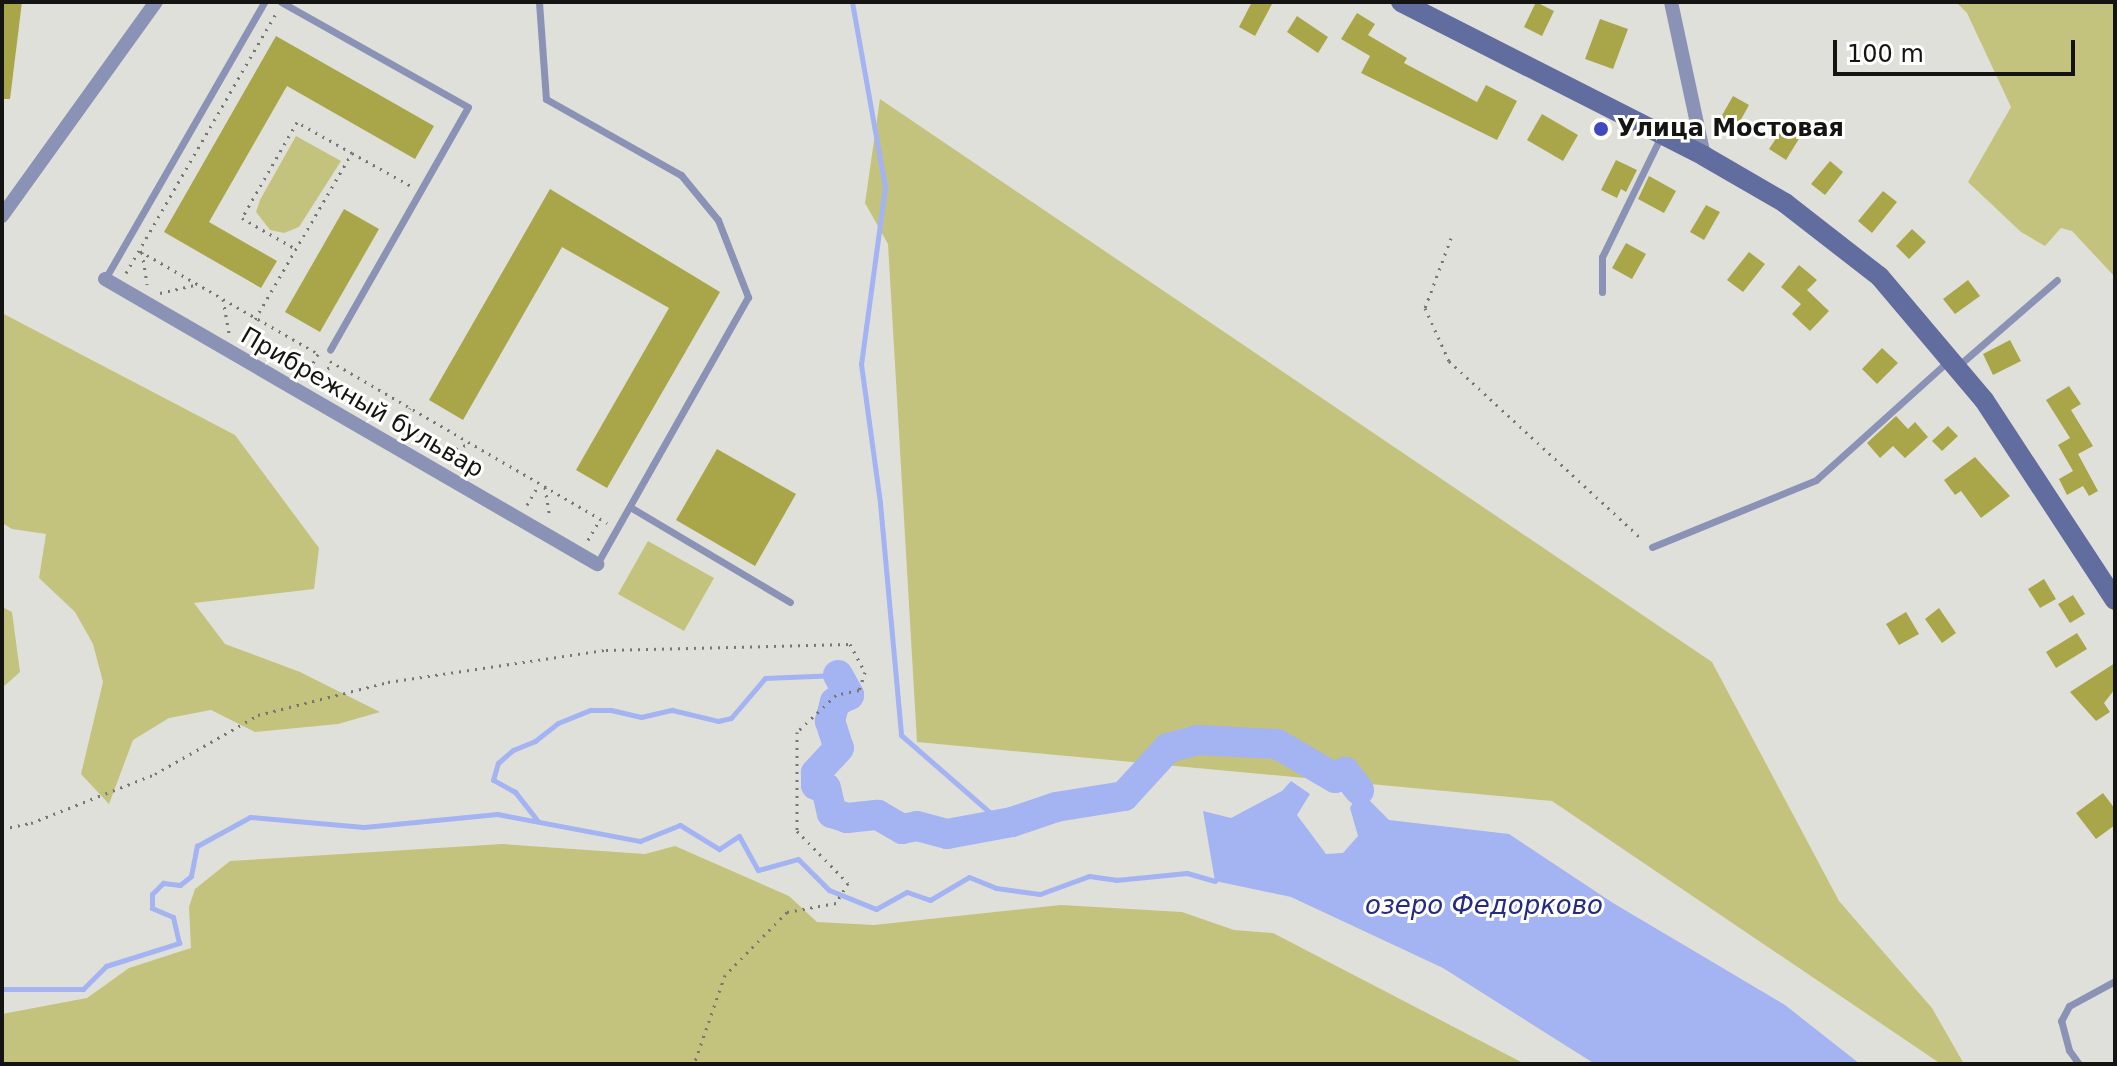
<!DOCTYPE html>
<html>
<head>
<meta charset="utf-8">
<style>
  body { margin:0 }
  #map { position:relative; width:2117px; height:1066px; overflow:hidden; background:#e0e0da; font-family:"DejaVu Sans",sans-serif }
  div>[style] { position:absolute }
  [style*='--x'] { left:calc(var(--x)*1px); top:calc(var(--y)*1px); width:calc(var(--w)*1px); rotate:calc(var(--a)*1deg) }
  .green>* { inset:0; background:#c3c37d }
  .water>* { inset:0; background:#a4b3f2 }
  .stream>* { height:5px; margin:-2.5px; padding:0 2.5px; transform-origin:2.5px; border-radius:2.5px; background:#a4b3f2 }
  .river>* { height:30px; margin:-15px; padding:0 15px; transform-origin:15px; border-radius:15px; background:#a4b3f2 }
  .building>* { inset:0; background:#a8a649 }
  .path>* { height:3px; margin-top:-1.5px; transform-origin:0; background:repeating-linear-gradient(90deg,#767672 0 2px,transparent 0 8px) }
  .lane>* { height:7px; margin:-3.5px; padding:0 3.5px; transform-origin:3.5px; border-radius:3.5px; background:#8a93b5 }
  .street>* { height:14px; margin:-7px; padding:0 7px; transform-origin:7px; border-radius:7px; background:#8a93b5 }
  .secondary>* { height:20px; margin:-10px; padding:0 10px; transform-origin:10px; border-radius:10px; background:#626d9f }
  .dots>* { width:22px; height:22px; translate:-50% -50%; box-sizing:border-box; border:4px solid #fffffe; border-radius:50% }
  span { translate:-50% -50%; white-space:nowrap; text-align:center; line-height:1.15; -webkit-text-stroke:6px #fffffe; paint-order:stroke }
  .poi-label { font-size:24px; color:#141412; font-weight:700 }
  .left { translate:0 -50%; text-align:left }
  .street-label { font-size:24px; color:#141412 }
  .water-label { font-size:26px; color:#262a83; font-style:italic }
  .frame { position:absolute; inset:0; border:4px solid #141412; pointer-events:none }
  .scale { position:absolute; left:1833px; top:40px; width:242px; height:36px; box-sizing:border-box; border:4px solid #141412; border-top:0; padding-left:10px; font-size:24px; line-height:28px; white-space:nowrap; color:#141412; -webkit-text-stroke:6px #fffffe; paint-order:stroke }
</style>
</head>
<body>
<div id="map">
  <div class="green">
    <i style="clip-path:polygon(1956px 2px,2115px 2px,2115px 277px,2072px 231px,2061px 228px,2045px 246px,2021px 232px,1968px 182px,2011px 107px,1967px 13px)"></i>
    <i style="clip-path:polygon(880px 99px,1712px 662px,1839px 901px,1932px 1008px,1964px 1064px,1941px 1064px,1552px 801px,917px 742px,888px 244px,865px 203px)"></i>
    <i style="clip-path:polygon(296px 136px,341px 161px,299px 227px,284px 233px,270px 230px,256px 212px,260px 200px)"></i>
    <i style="clip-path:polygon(2px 313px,235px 435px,319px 548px,314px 589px,194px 603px,225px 644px,300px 672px,380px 712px,338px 724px,255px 732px,211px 710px,169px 718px,133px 740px,109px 804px,81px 774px,103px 682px,93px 644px,75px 612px,39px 578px,46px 534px,12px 529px,2px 523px)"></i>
    <i style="clip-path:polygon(648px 541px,714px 578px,684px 631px,618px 594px)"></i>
    <i style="clip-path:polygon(2px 607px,12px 612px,20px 672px,2px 688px)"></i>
    <i style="clip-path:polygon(502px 844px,645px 854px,675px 846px,789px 896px,817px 922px,874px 925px,1061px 905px,1182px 912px,1234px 930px,1273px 933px,1525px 1064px,2px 1064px,2px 1014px,87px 998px,129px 968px,191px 948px,189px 907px,195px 889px,230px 861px)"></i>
  </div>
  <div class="water">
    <i style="clip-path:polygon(1291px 781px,1310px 794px,1297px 815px,1326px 854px,1343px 853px,1358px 836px,1350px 808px,1359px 790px,1389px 820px,1509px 834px,1613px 903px,1785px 1005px,1860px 1064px,1595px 1064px,1443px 968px,1291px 897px,1215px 881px,1203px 811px,1231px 818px,1282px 791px)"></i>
  </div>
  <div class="stream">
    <i style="--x:852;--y:2;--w:188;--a:79.9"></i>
    <i style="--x:885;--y:187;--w:179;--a:97.7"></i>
    <i style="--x:861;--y:364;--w:140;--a:82.2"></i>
    <i style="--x:880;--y:503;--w:233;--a:84.8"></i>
    <i style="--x:901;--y:735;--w:135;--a:41.1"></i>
    <i style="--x:537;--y:820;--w:36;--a:-128"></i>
    <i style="--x:515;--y:792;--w:25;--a:-151"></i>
    <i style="--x:493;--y:780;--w:18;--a:-74"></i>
    <i style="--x:498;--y:763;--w:20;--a:-41"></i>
    <i style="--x:513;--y:750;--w:24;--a:-22"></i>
    <i style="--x:535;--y:741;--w:29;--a:-38"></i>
    <i style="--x:558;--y:723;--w:35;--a:-22"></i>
    <i style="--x:591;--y:710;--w:20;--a:0"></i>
    <i style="--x:611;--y:710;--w:31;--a:13"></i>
    <i style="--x:641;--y:717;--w:32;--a:-13"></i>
    <i style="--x:672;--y:710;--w:47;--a:13.4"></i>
    <i style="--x:718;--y:721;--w:13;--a:-13"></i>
    <i style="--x:731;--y:718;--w:52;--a:-49.6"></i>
    <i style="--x:765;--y:678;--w:73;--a:-2.4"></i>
    <i style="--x:2;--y:989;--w:81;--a:0"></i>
    <i style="--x:83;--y:989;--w:33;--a:-45"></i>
    <i style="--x:106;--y:966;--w:77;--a:-17.5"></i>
    <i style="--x:179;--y:943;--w:27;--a:-103"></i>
    <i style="--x:173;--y:917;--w:23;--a:-157"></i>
    <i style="--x:152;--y:908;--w:14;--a:-90"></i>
    <i style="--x:152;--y:894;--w:16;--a:-45"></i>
    <i style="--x:163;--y:883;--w:17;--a:7"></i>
    <i style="--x:180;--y:885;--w:14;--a:-39"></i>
    <i style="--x:191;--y:876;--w:31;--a:-79"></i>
    <i style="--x:197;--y:846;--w:60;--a:-28.7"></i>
    <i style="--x:250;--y:817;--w:114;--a:5"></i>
    <i style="--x:364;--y:827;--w:134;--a:-5.6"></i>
    <i style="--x:497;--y:814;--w:146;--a:10.7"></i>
    <i style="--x:640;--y:841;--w:43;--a:-21.8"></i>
    <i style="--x:680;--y:825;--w:46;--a:31.6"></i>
    <i style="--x:719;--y:849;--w:24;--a:-33"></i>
    <i style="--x:739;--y:836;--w:39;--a:61"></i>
    <i style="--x:758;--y:870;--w:41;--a:-15.4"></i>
    <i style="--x:798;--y:859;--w:44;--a:45"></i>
    <i style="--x:829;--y:890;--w:51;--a:22"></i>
    <i style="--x:876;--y:909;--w:35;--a:-29"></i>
    <i style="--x:907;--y:892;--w:24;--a:19"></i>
    <i style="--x:930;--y:900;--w:45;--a:-30.5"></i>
    <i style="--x:969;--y:877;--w:29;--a:22"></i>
    <i style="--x:996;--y:888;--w:44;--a:7.8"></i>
    <i style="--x:1040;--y:894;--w:52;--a:-20.2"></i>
    <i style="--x:1089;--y:876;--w:27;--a:8"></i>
    <i style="--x:1116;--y:880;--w:71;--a:-5.6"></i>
    <i style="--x:1187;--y:873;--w:29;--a:16"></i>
  </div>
  <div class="river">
    <i style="--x:838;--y:675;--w:23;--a:61"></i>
    <i style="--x:849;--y:695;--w:16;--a:153"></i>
    <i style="--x:835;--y:702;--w:20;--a:105"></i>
    <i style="--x:830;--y:721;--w:28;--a:72"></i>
    <i style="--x:839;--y:748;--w:34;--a:133"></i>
    <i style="--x:816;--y:773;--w:12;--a:90"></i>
    <i style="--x:816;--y:785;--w:10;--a:17"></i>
    <i style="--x:826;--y:788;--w:26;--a:77"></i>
    <i style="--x:832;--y:813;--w:16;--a:18"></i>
    <i style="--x:847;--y:818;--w:31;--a:-6"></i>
    <i style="--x:878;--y:815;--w:28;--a:30"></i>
    <i style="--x:902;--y:829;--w:15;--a:-11"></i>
    <i style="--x:917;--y:826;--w:31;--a:15"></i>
    <i style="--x:947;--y:834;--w:66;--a:-10.5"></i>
    <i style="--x:1012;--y:822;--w:46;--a:-18.8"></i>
    <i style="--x:1056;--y:807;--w:69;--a:-9.2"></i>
    <i style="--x:1124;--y:796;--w:65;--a:-47.5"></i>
    <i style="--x:1168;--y:748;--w:30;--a:-15"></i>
    <i style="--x:1197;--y:740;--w:80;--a:2.9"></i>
    <i style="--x:1277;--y:744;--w:67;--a:30.4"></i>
    <i style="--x:1335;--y:778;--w:12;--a:-31"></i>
    <i style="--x:1345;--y:772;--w:23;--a:52"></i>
  </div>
  <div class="building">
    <i style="clip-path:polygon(2px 2px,22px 2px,10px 99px,2px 99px)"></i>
    <i style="clip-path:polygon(1252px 2px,1273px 2px,1255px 36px,1239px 27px)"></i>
    <i style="clip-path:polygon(1536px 2px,1554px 11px,1542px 36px,1524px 27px)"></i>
    <i style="clip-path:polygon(1357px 13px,1375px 24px,1368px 35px,1407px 58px,1404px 63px,1477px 102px,1486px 85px,1517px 101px,1497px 140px,1361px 73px,1370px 56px,1341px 39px)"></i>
    <i style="clip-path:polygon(1297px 16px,1328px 37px,1318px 53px,1287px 32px)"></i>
    <i style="clip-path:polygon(1600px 19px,1628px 29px,1613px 69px,1585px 59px)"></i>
    <i style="clip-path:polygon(276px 36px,434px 126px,415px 159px,287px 86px,209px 222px,277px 261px,261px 288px,164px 232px)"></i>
    <i style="clip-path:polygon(1733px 96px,1749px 105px,1733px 134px,1717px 124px)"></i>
    <i style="clip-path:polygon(1542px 114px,1578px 135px,1563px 161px,1527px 140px)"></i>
    <i style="clip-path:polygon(1789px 119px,1805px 129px,1786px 160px,1769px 149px)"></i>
    <i style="clip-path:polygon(1616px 160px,1637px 170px,1626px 192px,1621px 189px,1617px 198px,1601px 190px)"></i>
    <i style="clip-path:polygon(1830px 161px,1843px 172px,1825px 195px,1811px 184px)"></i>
    <i style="clip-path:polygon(1649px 176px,1676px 191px,1664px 213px,1638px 199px)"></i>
    <i style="clip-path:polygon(550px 189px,720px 292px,607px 488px,576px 470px,669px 308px,562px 247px,463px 420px,429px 400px)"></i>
    <i style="clip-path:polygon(1883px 191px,1897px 202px,1872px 233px,1858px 221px)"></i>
    <i style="clip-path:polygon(1706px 205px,1720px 212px,1704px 240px,1690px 232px)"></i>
    <i style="clip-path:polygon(344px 209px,379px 229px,320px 332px,285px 312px)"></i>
    <i style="clip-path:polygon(1912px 229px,1926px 242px,1909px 259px,1896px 246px)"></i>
    <i style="clip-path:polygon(1626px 243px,1646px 254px,1632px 279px,1612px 268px)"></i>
    <i style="clip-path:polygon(1749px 252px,1765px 264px,1743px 292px,1727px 280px)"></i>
    <i style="clip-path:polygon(1799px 265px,1817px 280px,1807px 290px,1829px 311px,1810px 331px,1792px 314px,1801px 304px,1781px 287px)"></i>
    <i style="clip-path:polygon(1968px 280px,1980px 296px,1955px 314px,1943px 299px)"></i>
    <i style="clip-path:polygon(2010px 340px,2021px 361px,1993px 375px,1983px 354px)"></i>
    <i style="clip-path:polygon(1882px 348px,1898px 363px,1877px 384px,1862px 369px)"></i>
    <i style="clip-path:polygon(2069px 386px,2081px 404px,2071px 410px,2093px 446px,2078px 454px,2098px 491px,2089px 496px,2083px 486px,2067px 495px,2059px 479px,2073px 471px,2058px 445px,2070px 438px,2046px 400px)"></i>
    <i style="clip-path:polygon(1896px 416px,1908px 429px,1915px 422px,1928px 437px,1905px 458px,1893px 446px,1880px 458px,1867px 443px)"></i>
    <i style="clip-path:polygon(1948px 426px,1958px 436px,1942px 451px,1932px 441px)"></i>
    <i style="clip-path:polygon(717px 449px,796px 494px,755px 566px,676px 520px)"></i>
    <i style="clip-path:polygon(1975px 457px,2010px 496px,1981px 518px,1961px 491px,1955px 495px,1944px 480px)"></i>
    <i style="clip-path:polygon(2044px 579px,2056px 599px,2040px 608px,2028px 589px)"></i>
    <i style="clip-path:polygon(2073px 595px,2085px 614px,2070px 623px,2058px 604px)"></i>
    <i style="clip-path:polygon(1939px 608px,1956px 633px,1942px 643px,1925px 619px)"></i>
    <i style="clip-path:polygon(1906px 612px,1919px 634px,1899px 645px,1886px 624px)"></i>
    <i style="clip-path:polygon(2077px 633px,2087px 649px,2056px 668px,2046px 652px)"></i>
    <i style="clip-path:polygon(2115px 663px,2115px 689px,2104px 703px,2110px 712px,2096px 721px,2070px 692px)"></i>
    <i style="clip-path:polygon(2103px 793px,2115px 809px,2115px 825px,2096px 839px,2076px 813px)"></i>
  </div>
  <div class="path">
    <i style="--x:352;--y:153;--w:68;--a:29.2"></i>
    <i style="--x:1451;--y:238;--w:75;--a:110.4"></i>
    <i style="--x:1425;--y:308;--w:58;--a:65.6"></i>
    <i style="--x:1449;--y:361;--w:263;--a:42.7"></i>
    <i style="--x:140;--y:251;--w:208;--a:30"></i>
    <i style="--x:142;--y:252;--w:33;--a:81"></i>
    <i style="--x:126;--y:273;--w:300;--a:-60"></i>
    <i style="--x:160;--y:293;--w:36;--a:-13"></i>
    <i style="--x:223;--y:299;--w:35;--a:80"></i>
    <i style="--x:243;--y:340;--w:216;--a:-59.8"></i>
    <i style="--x:352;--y:153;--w:63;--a:-150.6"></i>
    <i style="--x:297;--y:122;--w:111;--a:119.8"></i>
    <i style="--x:242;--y:218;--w:62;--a:29.9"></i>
    <i style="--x:318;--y:354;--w:26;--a:119"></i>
    <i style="--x:305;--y:377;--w:31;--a:-21"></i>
    <i style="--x:330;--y:361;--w:321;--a:30.3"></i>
    <i style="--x:398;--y:430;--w:25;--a:-61"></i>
    <i style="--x:441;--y:455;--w:31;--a:-22"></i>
    <i style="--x:545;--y:487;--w:31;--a:81"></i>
    <i style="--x:527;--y:505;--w:24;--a:-60"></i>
    <i style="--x:588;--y:540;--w:24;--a:-60"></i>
    <i style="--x:2;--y:829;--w:30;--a:-12"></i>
    <i style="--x:31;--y:823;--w:133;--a:-21.6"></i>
    <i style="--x:155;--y:774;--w:119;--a:-29.8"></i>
    <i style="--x:258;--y:715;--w:134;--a:-14.2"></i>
    <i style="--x:388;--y:682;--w:220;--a:-8.4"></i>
    <i style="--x:606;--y:650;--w:244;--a:-1.4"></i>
    <i style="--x:850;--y:644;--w:32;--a:62"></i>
    <i style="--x:865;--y:672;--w:19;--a:108"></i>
    <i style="--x:859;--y:690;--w:24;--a:168"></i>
    <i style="--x:836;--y:695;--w:54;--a:136.5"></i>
    <i style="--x:797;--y:732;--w:99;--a:90"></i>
    <i style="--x:797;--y:831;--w:73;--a:45.6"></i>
    <i style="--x:848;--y:883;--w:23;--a:121"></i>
    <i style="--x:836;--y:903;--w:50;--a:169.6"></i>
    <i style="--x:787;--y:912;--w:88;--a:134.5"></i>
    <i style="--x:725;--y:975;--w:94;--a:109.2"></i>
  </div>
  <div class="lane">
    <i style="--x:281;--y:2;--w:214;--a:29.3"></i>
    <i style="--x:468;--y:107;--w:279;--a:119.6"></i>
    <i style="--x:539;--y:2;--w:97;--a:85.9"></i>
    <i style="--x:546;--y:99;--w:155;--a:29.4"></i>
    <i style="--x:681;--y:175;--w:58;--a:50.6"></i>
    <i style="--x:718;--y:220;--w:83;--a:68.7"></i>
    <i style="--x:748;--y:297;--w:307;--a:119.5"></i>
    <i style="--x:105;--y:279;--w:319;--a:-60.1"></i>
    <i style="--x:1602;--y:292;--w:35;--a:-90"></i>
    <i style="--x:1602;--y:257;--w:135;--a:-64"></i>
    <i style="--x:1958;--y:366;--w:131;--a:-41"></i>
    <i style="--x:630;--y:507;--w:186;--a:30.7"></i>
    <i style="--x:1652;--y:547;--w:177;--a:-22.2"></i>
    <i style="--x:1816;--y:480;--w:176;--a:-42"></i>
    <i style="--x:2079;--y:1064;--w:17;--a:-126"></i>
    <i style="--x:2069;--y:1050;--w:30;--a:-105"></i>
    <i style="--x:2061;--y:1021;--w:17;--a:-62"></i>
    <i style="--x:2069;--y:1006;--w:52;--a:-28.5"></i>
  </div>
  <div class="street">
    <i style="--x:1671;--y:2;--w:157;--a:77.9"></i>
    <i style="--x:2;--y:216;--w:264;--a:-54.3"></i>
    <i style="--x:105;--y:279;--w:569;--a:30.08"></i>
  </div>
  <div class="secondary">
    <i style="--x:1401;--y:2;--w:340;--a:26.9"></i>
    <i style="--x:1704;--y:156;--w:94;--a:30.1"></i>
    <i style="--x:1785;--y:203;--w:120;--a:37.9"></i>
    <i style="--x:1880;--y:277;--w:161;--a:49.8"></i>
    <i style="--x:1984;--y:400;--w:239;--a:56.8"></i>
  </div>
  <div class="dots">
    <i style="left:1601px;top:129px;background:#4049bd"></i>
  </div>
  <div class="poi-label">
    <span class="left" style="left:1617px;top:129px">Улица Мостовая</span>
  </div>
  <div class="street-label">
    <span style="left:362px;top:403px;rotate:30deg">Прибрежный бульвар</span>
  </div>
  <div class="water-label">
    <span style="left:1484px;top:906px">озеро Федорково</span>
  </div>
  <div class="frame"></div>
  <div class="scale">100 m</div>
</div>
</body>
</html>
